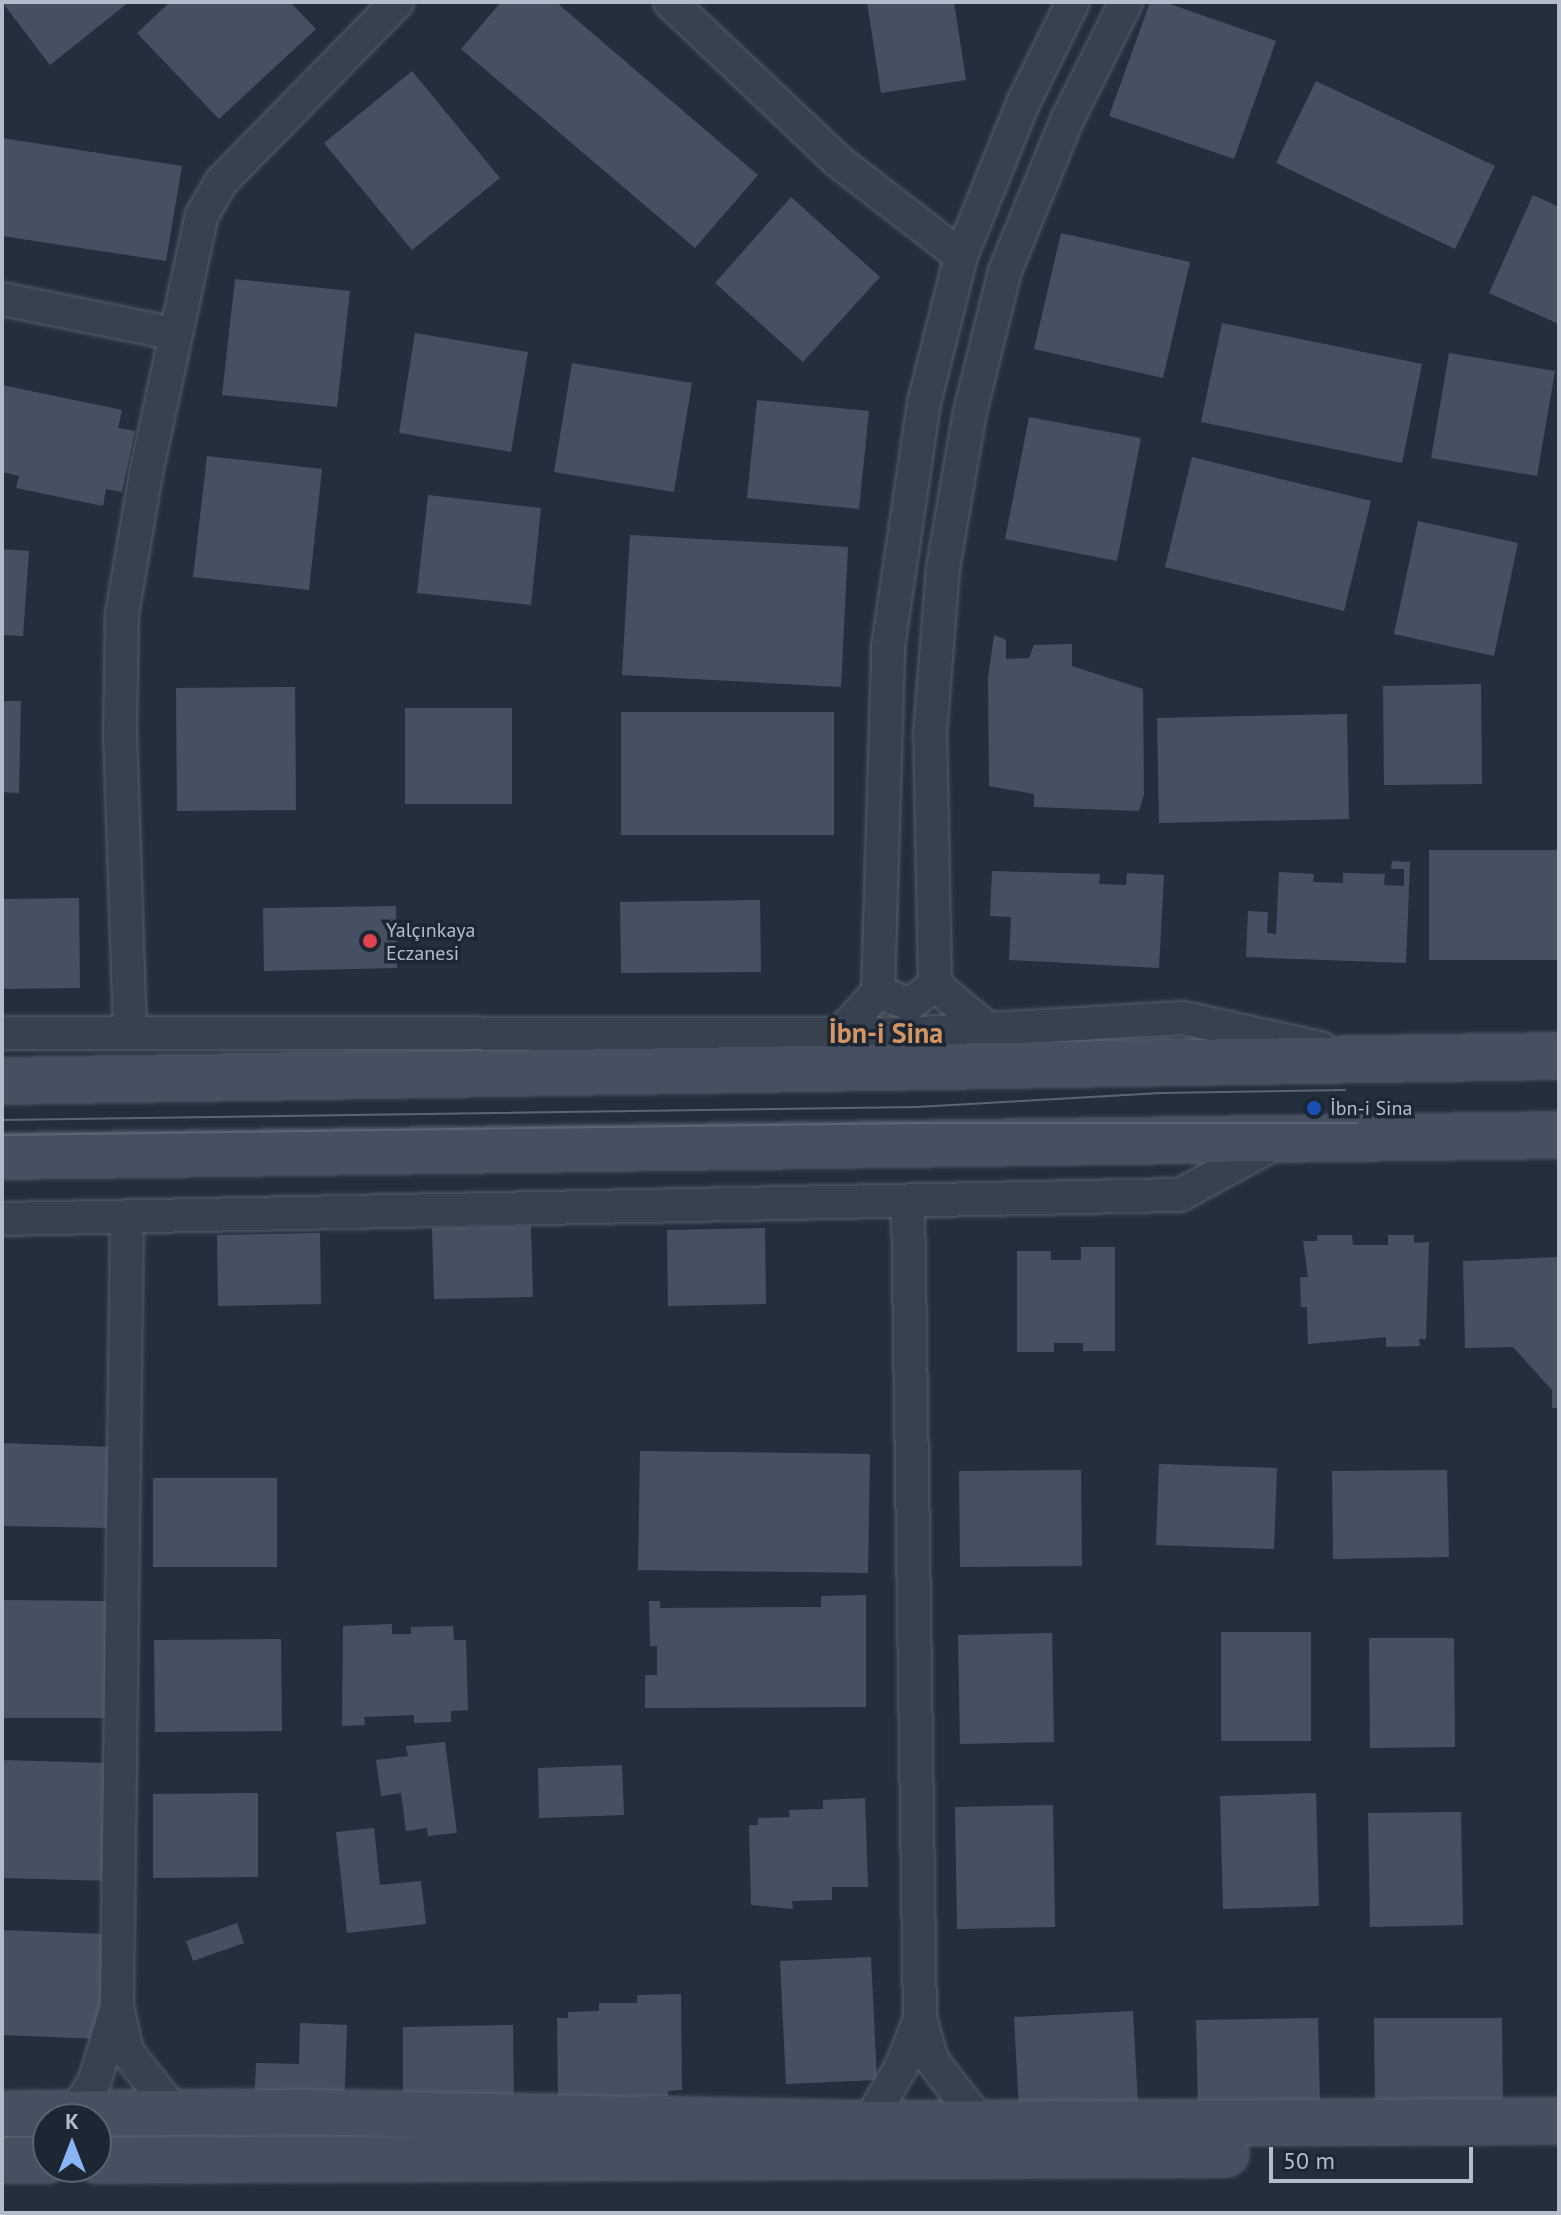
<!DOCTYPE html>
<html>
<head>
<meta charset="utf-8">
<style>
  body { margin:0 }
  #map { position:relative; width:1561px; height:2215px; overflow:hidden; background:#242f3e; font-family:"PT Sans",sans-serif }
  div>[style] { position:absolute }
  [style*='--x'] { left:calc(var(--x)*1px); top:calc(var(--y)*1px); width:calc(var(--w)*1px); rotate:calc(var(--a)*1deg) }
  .building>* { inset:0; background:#455162 }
  .roads { filter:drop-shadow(0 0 2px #565f6c) drop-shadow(0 0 2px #565f6c) }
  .street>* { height:32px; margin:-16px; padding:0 16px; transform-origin:16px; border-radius:16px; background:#38414e }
  .secondary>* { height:44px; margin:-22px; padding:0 22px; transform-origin:22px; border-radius:22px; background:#465061 }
  .tram>* { height:2px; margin:-1px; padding:0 1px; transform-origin:1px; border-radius:1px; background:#5a6575 }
  .dots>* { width:22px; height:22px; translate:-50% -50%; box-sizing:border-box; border:4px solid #1d2633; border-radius:50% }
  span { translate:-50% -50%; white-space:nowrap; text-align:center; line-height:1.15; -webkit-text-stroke:7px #1d2633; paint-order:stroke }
  .poi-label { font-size:20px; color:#b4bcc9 }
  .left { translate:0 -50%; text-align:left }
  .district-label { font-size:28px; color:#d59563; font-weight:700 }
  .frame { position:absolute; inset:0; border:4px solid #b4bcc9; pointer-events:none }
  .north { position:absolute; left:32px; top:2103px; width:80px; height:80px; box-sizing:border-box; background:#1d2633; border:2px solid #59626f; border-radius:50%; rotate:0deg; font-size:22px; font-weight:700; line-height:32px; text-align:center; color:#b4bcc9 }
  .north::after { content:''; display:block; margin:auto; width:28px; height:36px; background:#8ab4f8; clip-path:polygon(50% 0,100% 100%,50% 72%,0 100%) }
  .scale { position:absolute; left:1269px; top:2147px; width:204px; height:36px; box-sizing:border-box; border:4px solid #b4bcc9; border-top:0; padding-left:10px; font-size:24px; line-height:28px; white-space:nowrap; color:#b4bcc9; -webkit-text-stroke:6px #1d2633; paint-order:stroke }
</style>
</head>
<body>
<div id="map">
  <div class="building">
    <i style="clip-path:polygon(2px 2px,129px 2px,50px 65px)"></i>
    <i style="clip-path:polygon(170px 2px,290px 2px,316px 29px,219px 119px,137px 33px)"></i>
    <i style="clip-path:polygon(501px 2px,556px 2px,758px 175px,695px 248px,461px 49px)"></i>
    <i style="clip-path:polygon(867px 2px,954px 2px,966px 80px,881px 93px)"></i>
    <i style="clip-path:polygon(1150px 2px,1164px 2px,1276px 41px,1234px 159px,1109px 116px)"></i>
    <i style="clip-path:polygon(412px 71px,500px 178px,412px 250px,324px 143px)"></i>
    <i style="clip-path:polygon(1316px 81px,1495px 166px,1455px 249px,1276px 163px)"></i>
    <i style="clip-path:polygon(2px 138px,182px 166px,166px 261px,2px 236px)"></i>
    <i style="clip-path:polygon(1533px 195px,1559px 207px,1559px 324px,1489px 293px)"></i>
    <i style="clip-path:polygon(791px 197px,880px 277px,803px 362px,715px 283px)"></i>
    <i style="clip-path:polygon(1061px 233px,1190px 262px,1163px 378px,1034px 349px)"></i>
    <i style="clip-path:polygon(235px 279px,350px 291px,337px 407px,222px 395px)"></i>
    <i style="clip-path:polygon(1222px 323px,1422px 364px,1402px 463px,1201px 422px)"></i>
    <i style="clip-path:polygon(415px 333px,528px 352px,511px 452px,399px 433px)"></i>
    <i style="clip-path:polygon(1449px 353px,1555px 371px,1537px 476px,1431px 458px)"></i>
    <i style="clip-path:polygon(572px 363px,692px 383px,674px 492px,554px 472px)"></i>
    <i style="clip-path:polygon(2px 385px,122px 410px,118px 428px,135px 431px,122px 492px,106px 489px,103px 506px,16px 488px,19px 476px,2px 472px)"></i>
    <i style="clip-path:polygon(757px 400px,869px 411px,859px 509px,747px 498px)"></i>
    <i style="clip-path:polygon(1029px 417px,1141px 438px,1117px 561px,1005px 539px)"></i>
    <i style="clip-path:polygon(207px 456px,322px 469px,309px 590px,193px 577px)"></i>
    <i style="clip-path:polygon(1192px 457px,1371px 501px,1344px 611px,1165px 567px)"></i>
    <i style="clip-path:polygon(428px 495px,541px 508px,531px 605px,417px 593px)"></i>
    <i style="clip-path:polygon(1418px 521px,1518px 543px,1494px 656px,1394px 634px)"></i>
    <i style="clip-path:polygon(630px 535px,848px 547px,841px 687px,622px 675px)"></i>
    <i style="clip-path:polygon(2px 549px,29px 551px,23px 636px,2px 635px)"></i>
    <i style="clip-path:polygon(994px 635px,1006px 640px,1006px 659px,1029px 658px,1034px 645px,1072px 644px,1072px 666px,1143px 689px,1144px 794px,1139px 811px,1034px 807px,1034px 794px,989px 786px,988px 678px)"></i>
    <i style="clip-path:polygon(1481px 684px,1482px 784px,1384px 785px,1383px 686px)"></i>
    <i style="clip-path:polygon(295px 687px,296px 810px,177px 811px,176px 688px)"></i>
    <i style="clip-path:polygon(2px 701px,21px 701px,19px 793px,2px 792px)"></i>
    <i style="clip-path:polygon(405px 708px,512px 708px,512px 804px,405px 804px)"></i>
    <i style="clip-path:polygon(621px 712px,834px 712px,834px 835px,621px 835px)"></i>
    <i style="clip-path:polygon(1347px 714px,1349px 819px,1159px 823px,1157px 718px)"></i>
    <i style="clip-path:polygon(1429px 850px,1559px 850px,1559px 960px,1429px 960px)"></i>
    <i style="clip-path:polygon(1392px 861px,1410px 862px,1406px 963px,1246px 957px,1248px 911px,1268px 912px,1267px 933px,1276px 934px,1279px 872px,1314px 874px,1313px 882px,1343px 883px,1343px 873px,1385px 874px,1384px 885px,1404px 886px,1404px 869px,1391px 869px)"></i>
    <i style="clip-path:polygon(992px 871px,1100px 874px,1099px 884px,1126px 885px,1127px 873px,1164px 875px,1159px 968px,1009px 960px,1011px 917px,990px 916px)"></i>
    <i style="clip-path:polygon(79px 898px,80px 988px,2px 989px,2px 899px)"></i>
    <i style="clip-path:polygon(760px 900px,761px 972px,621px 973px,620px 902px)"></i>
    <i style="clip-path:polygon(396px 906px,397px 968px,264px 971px,263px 908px)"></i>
    <i style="clip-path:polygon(531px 1226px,533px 1297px,434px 1299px,432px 1228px)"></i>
    <i style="clip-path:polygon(765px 1228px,766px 1304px,668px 1306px,667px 1230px)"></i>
    <i style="clip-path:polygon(320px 1233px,321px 1304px,218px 1306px,217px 1235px)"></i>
    <i style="clip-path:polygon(1317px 1235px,1352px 1235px,1353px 1245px,1388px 1245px,1388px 1235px,1414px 1235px,1414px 1243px,1429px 1242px,1426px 1339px,1419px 1339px,1420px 1346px,1386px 1347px,1386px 1337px,1308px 1344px,1307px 1307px,1301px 1307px,1300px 1277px,1308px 1277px,1303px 1241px,1317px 1241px)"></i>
    <i style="clip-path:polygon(1081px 1247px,1115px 1247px,1115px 1351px,1083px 1351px,1083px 1343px,1054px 1343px,1054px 1352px,1017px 1352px,1017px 1251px,1051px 1251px,1051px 1260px,1081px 1260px)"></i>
    <i style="clip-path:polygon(1559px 1257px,1559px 1408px,1552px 1408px,1552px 1390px,1513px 1347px,1465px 1348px,1463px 1261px)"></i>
    <i style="clip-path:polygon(2px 1443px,112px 1447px,111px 1528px,2px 1526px)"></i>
    <i style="clip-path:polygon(640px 1451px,870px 1454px,868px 1573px,638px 1570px)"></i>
    <i style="clip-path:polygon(1159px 1464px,1277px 1468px,1274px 1549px,1156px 1545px)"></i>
    <i style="clip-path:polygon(1081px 1470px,1082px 1566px,960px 1567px,959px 1471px)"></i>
    <i style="clip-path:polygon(1447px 1470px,1449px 1557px,1333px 1559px,1332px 1471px)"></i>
    <i style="clip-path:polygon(153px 1478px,277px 1478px,277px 1567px,153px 1567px)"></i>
    <i style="clip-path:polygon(866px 1595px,866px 1707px,645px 1708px,645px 1675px,657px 1675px,657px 1646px,650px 1646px,649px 1601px,660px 1601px,660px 1608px,821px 1607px,821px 1596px)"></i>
    <i style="clip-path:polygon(2px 1600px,109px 1601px,116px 1718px,2px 1718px)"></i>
    <i style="clip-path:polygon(392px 1624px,392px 1634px,411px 1634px,411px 1627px,453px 1626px,454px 1640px,466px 1640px,468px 1710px,451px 1711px,451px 1722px,414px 1723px,414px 1715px,364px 1717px,365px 1725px,342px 1726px,343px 1626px)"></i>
    <i style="clip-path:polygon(1221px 1632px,1311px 1632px,1311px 1741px,1221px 1741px)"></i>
    <i style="clip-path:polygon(1052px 1633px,1054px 1742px,960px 1744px,958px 1635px)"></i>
    <i style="clip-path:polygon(1369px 1638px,1454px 1638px,1455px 1747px,1370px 1748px)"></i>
    <i style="clip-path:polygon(281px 1639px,282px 1731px,155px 1732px,154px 1640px)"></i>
    <i style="clip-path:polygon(445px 1742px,457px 1833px,428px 1836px,427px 1828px,406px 1831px,401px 1793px,381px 1796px,376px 1760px,408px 1756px,406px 1746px)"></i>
    <i style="clip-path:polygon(2px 1760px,107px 1763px,113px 1881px,2px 1878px)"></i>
    <i style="clip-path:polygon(622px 1765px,624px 1815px,539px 1818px,538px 1768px)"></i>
    <i style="clip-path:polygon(258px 1793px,258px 1877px,153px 1878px,153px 1794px)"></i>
    <i style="clip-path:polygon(1316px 1793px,1319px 1906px,1223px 1909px,1220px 1796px)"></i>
    <i style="clip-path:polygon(865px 1798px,868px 1887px,832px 1887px,832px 1900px,792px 1901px,793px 1909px,751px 1905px,749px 1825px,758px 1825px,758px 1818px,790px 1817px,789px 1810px,823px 1809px,823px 1800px)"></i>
    <i style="clip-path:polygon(1053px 1805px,1055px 1927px,957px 1929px,955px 1807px)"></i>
    <i style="clip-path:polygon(1461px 1812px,1463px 1925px,1370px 1927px,1368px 1813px)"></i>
    <i style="clip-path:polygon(374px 1828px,380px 1885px,421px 1881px,426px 1924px,347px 1933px,336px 1832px)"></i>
    <i style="clip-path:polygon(237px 1923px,244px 1943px,193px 1961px,186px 1941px)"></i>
    <i style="clip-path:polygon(2px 1930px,104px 1934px,100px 2039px,2px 2035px)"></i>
    <i style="clip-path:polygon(871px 1957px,877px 2080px,786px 2084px,780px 1961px)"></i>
    <i style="clip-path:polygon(681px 1994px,682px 2090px,668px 2091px,668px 2096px,558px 2099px,557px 2018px,568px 2018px,568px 2012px,599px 2011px,599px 2003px,637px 2003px,637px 1995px)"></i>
    <i style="clip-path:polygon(1133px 2011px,1138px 2104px,1019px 2110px,1014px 2017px)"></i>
    <i style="clip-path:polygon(1318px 2018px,1320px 2105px,1198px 2108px,1196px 2020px)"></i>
    <i style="clip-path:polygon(1374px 2018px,1502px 2018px,1503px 2105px,1375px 2106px)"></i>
    <i style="clip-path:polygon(300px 2023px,347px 2025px,344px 2111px,254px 2108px,256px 2063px,299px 2064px)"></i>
    <i style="clip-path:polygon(513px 2025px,514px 2107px,403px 2108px,403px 2027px)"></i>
  </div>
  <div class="roads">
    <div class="street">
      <i style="--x:670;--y:2;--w:231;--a:43.4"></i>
      <i style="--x:838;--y:161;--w:155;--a:37.7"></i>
      <i style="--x:2;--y:299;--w:177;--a:11.4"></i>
      <i style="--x:878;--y:992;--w:34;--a:21"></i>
      <i style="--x:910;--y:1004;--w:31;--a:-37"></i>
      <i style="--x:988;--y:1029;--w:69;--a:-140.3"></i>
      <i style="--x:935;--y:985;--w:251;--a:-91.1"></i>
      <i style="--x:930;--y:734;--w:167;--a:-85.5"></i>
      <i style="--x:943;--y:568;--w:158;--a:-80.2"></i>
      <i style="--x:970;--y:412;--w:145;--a:-76.1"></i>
      <i style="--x:1005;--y:271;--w:163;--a:-67.7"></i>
      <i style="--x:1067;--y:120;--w:132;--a:-63.4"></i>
      <i style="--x:130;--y:1032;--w:294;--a:-91.9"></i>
      <i style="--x:120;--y:738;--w:124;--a:-89.1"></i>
      <i style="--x:122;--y:614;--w:143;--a:-80.3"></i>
      <i style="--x:146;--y:473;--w:264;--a:-77.8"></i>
      <i style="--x:202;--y:215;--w:38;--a:-60"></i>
      <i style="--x:221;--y:182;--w:252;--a:-45.6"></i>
      <i style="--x:2;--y:1033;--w:902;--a:0.06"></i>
      <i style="--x:904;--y:1034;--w:279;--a:-3.3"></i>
      <i style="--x:1183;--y:1018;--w:141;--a:12.3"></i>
      <i style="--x:840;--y:1034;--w:57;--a:-47.9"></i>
      <i style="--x:878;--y:992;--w:345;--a:-88.3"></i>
      <i style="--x:888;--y:647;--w:247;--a:-81.6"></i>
      <i style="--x:924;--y:403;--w:152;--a:-75.9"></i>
      <i style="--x:961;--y:256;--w:167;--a:-67.9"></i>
      <i style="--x:1024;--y:101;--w:110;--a:-63.7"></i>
      <i style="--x:908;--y:1201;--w:817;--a:89.16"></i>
      <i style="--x:920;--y:2018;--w:44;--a:74.1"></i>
      <i style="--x:932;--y:2060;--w:82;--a:52.4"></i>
      <i style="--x:127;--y:1216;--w:790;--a:90.73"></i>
      <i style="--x:117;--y:2006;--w:47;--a:77.7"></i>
      <i style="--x:127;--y:2052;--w:75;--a:51.5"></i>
      <i style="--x:2;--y:1219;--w:1178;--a:-1.17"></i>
      <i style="--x:1180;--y:1195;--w:115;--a:-28.6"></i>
      <i style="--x:74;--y:2115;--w:41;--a:-59"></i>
      <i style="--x:95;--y:2080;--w:74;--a:-73.5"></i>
      <i style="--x:868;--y:2124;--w:68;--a:-60"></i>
      <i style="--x:902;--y:2065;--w:50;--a:-69"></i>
    </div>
    <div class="secondary">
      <i style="--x:2;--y:1081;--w:1557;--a:-0.92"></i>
      <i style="--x:2;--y:1156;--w:1557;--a:-0.77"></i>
      <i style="--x:2;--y:2114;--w:299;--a:-0.4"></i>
      <i style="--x:301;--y:2112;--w:567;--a:1.21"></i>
      <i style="--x:868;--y:2124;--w:691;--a:-0.25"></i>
      <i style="--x:2;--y:2160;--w:46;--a:0"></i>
      <i style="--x:96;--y:2160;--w:1130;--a:-0.3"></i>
    </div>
  </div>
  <div class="tram">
    <i style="--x:2;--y:1120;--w:915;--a:-0.81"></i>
    <i style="--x:917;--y:1107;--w:244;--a:-3.3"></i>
    <i style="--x:1161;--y:1093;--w:184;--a:-0.9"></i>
    <i style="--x:2;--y:1135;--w:913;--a:-0.75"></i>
    <i style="--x:915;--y:1123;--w:442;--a:0"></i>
  </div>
  <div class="dots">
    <i style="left:370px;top:941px;background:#e0444e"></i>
    <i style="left:1314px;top:1108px;background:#1a4fb4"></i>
  </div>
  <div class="poi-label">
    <span class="left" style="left:386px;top:942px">Yalçınkaya<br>Eczanesi</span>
    <span class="left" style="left:1330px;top:1108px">İbn-i Sina</span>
  </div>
  <div class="district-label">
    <span style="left:886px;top:1033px">İbn-i Sina</span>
  </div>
  <div class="frame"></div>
  <div class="north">K</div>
  <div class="scale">50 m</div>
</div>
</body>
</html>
